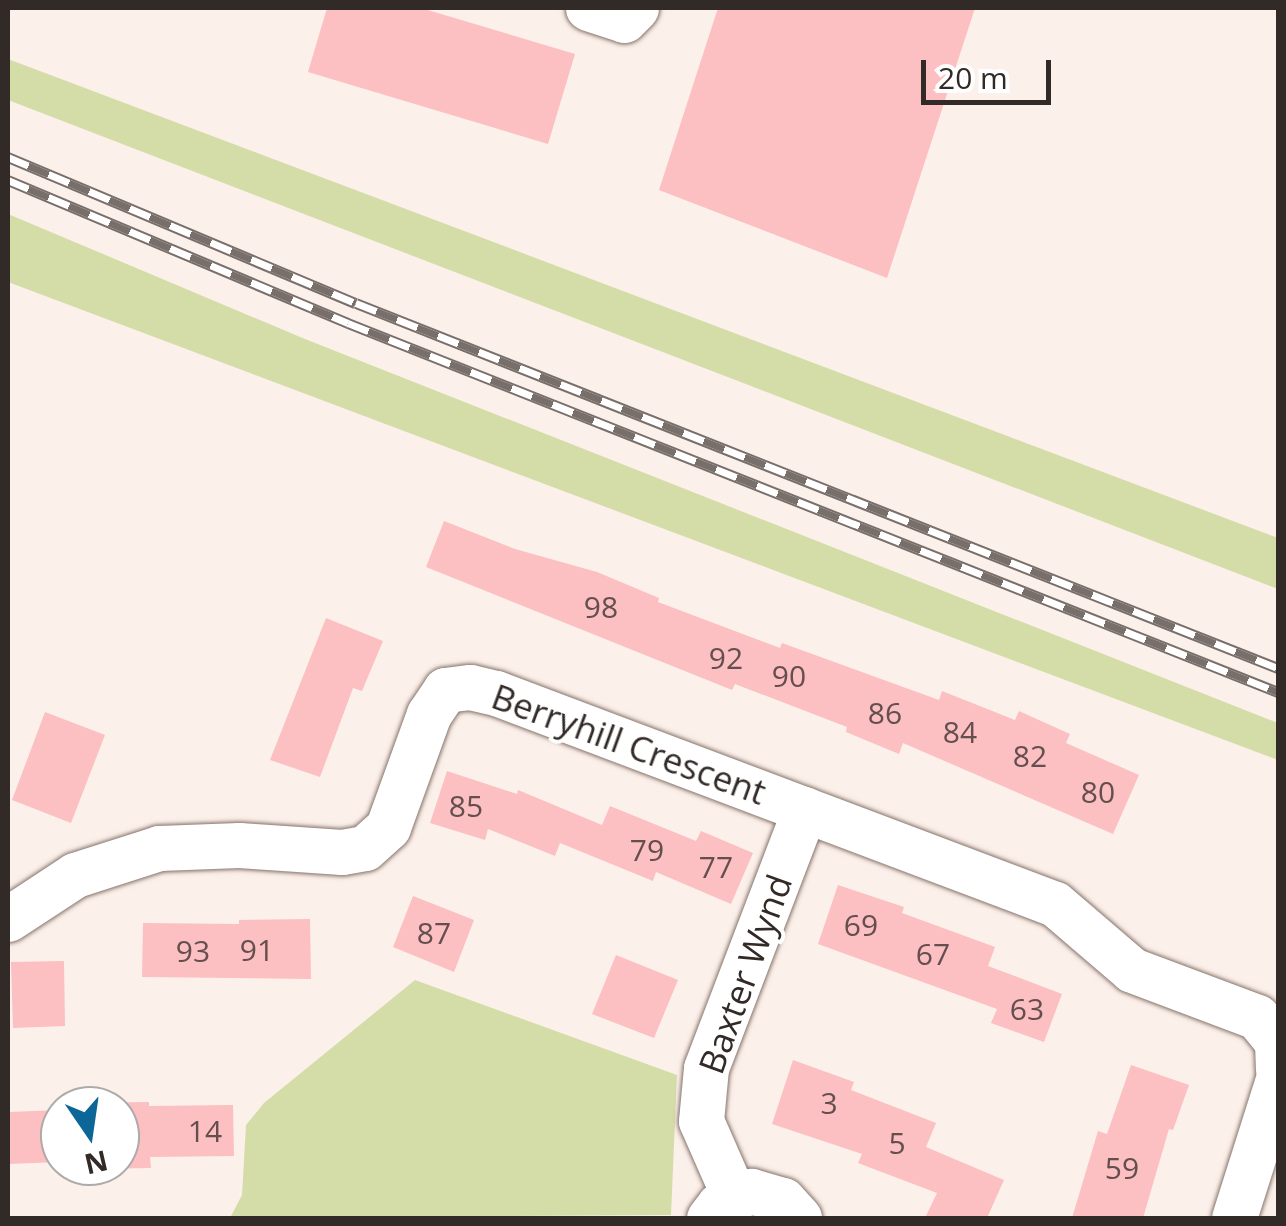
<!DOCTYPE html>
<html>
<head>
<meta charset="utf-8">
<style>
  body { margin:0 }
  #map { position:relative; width:1286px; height:1226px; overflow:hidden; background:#fcf0ea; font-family:"Open Sans",sans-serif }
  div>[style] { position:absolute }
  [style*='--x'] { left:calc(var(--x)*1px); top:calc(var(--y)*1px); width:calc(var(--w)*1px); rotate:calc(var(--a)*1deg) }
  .green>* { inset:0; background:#d4dda8 }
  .building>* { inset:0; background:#fcbfc2 }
  .roads { filter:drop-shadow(0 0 2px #85746b) drop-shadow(0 0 2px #85746b) }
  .street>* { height:45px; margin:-22.5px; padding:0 22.5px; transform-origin:22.5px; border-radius:22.5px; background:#fff }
  .rail>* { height:11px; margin-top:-5.5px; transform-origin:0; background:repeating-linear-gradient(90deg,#fff 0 22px,#786f6b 0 44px); box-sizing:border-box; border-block:2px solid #786f6b }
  span { translate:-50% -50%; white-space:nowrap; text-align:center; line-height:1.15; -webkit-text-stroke:8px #fff; paint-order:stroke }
  .number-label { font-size:30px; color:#644f4e }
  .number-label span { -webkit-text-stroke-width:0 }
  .street-label { font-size:35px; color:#322a27 }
  .frame { position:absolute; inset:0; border:10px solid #322a27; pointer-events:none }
  .north { position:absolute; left:40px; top:1086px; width:100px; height:100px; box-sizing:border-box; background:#fff; border:2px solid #adaaa9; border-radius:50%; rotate:167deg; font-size:28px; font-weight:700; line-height:40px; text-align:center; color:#322a27 }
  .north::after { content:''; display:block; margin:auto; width:35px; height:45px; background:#0c6697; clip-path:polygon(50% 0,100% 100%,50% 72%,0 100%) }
  .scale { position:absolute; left:921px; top:60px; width:130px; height:45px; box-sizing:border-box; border:5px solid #322a27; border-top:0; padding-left:12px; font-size:30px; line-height:35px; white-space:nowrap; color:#322a27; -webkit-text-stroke:8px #fff; paint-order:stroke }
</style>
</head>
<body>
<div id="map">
  <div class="green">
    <i style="clip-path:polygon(8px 59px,1278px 538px,1278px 589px,8px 100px)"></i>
    <i style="clip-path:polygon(8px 214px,305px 339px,1278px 723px,1278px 760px,8px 282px)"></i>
    <i style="clip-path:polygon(415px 980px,677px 1075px,671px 1215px,230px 1218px,242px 1195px,246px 1125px,264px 1103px)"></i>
  </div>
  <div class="building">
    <i style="clip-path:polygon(327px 8px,421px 8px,575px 54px,548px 144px,308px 72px)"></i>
    <i style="clip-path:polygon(718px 8px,975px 8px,887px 278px,659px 190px)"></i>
    <i style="clip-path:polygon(444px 521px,515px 549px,597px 572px,659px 598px,658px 602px,780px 648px,782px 643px,939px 700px,942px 691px,1015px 720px,1019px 711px,1070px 734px,1066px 743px,1139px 775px,1113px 834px,903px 743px,899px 754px,846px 732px,847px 727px,735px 684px,732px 690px,426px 567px)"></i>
    <i style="clip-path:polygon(326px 618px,383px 641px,362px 691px,353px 688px,320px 777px,270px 760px)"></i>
    <i style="clip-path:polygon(45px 712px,105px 735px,71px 823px,12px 800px)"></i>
    <i style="clip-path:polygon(447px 771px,517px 794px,518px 790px,602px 825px,610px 806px,696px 841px,701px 831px,753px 853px,731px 904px,656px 872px,653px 881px,560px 843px,555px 856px,488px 829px,485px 840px,430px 823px)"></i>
    <i style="clip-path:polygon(838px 885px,904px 907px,902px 913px,995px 947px,988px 966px,1062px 994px,1044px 1042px,991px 1023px,997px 1009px,818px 944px)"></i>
    <i style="clip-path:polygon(413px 896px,474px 920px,454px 972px,393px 947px)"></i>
    <i style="clip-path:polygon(310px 919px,311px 979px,142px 977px,143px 923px,239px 924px,239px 920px)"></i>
    <i style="clip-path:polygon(616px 955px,678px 980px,654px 1038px,592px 1014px)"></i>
    <i style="clip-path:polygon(64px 961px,65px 1026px,13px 1028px,11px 962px)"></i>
    <i style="clip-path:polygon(793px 1060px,854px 1082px,851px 1090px,936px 1123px,926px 1147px,1004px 1180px,987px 1218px,925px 1218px,937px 1193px,858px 1163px,862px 1154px,772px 1124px)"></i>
    <i style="clip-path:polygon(1131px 1065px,1189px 1085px,1173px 1130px,1169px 1129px,1143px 1218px,1072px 1218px,1098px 1131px,1107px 1134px)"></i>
    <i style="clip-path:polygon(149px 1102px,149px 1106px,233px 1105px,234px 1156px,150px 1157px,151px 1168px,87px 1169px,120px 1166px,120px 1106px,85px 1103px)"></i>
    <i style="clip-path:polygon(60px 1110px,60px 1162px,8px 1164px,8px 1112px)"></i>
  </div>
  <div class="roads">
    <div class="street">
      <i style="--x:588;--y:8;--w:38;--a:18"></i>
      <i style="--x:624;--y:20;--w:17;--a:-45"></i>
      <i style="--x:8;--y:919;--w:80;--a:-33.3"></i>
      <i style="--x:75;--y:875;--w:88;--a:-17.8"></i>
      <i style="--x:159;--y:848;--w:80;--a:-2.1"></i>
      <i style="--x:239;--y:845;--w:103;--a:3.9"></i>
      <i style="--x:342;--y:852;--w:23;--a:-10"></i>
      <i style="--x:365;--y:848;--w:31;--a:-42"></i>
      <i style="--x:388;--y:827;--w:120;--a:-70.1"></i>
      <i style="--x:429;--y:714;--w:29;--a:-56"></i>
      <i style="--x:445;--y:690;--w:25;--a:-7"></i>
      <i style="--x:470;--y:687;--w:27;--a:13"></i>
      <i style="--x:496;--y:693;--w:597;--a:20.68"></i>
      <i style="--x:1055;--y:904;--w:101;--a:40.6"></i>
      <i style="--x:1132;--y:970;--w:134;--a:20.6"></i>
      <i style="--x:1257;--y:1017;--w:32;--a:51"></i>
      <i style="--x:1277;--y:1042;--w:27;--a:88"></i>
      <i style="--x:734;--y:1196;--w:82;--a:-113.7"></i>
      <i style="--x:701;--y:1121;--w:53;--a:-84.6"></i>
      <i style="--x:706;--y:1068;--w:277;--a:-69.1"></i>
      <i style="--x:709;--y:1218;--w:16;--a:-52"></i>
      <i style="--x:719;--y:1205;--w:35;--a:-24"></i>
      <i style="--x:751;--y:1191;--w:33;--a:16"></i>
      <i style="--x:783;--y:1200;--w:24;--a:48"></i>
      <i style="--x:1234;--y:1218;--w:146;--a:-72.4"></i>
    </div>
  </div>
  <div class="rail">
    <i style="--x:8;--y:157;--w:377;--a:22.8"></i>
    <i style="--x:356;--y:303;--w:992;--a:21.6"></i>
    <i style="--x:8;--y:180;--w:369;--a:22.8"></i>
    <i style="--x:348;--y:323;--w:1001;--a:21.64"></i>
  </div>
  <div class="number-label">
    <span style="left:601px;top:607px">98</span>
    <span style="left:726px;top:658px">92</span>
    <span style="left:789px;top:676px">90</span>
    <span style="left:885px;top:713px">86</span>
    <span style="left:960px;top:732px">84</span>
    <span style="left:1030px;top:756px">82</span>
    <span style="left:1098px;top:792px">80</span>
    <span style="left:466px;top:806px">85</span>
    <span style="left:647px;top:850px">79</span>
    <span style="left:716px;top:867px">77</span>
    <span style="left:861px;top:925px">69</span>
    <span style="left:434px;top:933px">87</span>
    <span style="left:257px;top:950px">91</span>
    <span style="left:193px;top:951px">93</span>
    <span style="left:933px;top:954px">67</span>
    <span style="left:1027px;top:1009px">63</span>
    <span style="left:829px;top:1103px">3</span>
    <span style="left:205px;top:1131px">14</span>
    <span style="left:897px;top:1143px">5</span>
    <span style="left:1122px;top:1168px">59</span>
  </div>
  <div class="street-label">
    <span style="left:629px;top:744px;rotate:20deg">Berryhill Crescent</span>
    <span style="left:745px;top:974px;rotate:-70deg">Baxter Wynd</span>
  </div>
  <div class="frame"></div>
  <div class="north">N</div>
  <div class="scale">20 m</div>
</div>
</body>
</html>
